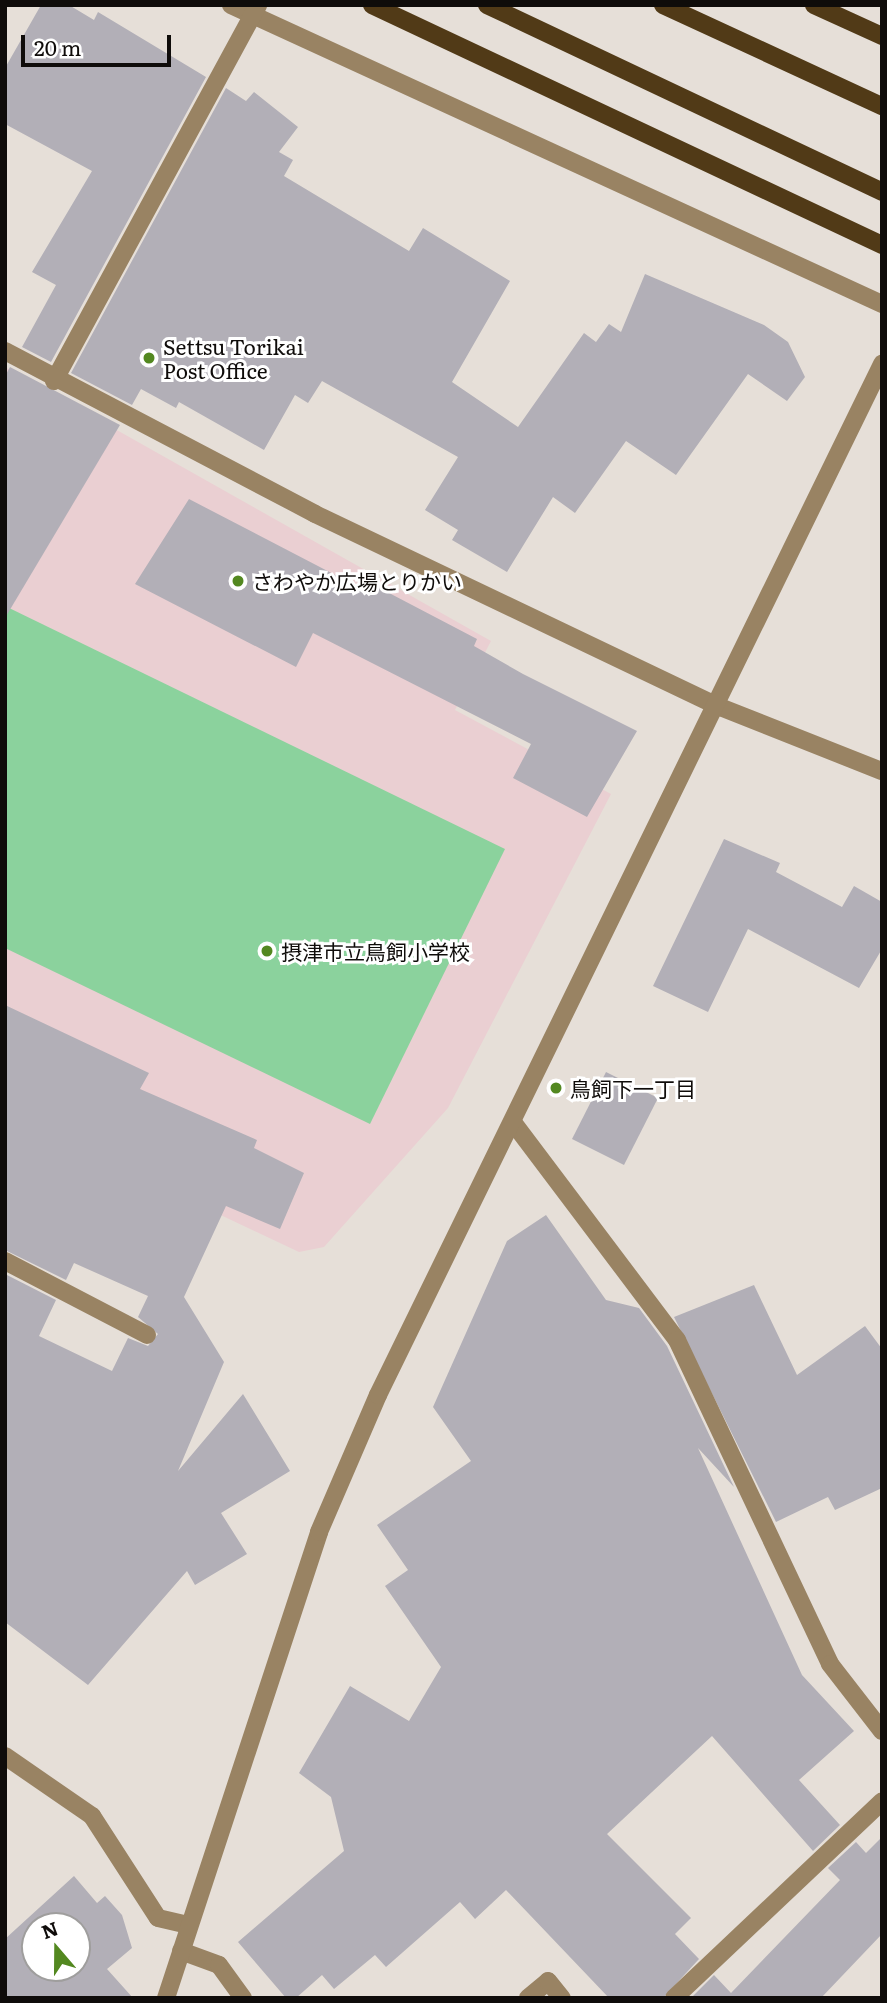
<!DOCTYPE html>
<html>
<head>
<meta charset="utf-8">
<style>
  body { margin:0 }
  #map { position:relative; width:887px; height:2003px; overflow:hidden; background:#e6dfd8; font-family:Literata,"Noto Sans JP",serif }
  div>[style] { position:absolute }
  [style*='--x'] { left:calc(var(--x)*1px); top:calc(var(--y)*1px); width:calc(var(--w)*1px); rotate:calc(var(--a)*1deg) }
  .education>* { inset:0; background:#eacfd2 }
  .green>* { inset:0; background:#8bd29d }
  .building>* { inset:0; background:#b2afb7 }
  .service>* { height:18px; margin:-9px; padding:0 9px; transform-origin:9px; border-radius:9px; background:#998363 }
  .minor>* { height:18px; margin:-9px; padding:0 9px; transform-origin:9px; border-radius:9px; background:#998363 }
  .tertiary>* { height:18px; margin:-9px; padding:0 9px; transform-origin:9px; border-radius:9px; background:#998363 }
  .primary>* { height:18px; margin:-9px; padding:0 9px; transform-origin:9px; border-radius:9px; background:#513a17 }
  .dots>* { width:19px; height:19px; translate:-50% -50%; box-sizing:border-box; border:4px solid #fff; border-radius:50% }
  span { translate:-50% -50%; white-space:nowrap; text-align:center; line-height:1.15; -webkit-text-stroke:6px #fff; paint-order:stroke }
  .poi-label { font-size:21px; color:#0f0c0a }
  .left { translate:0 -50%; text-align:left }
  .frame { position:absolute; inset:0; border:7px solid #0f0c0a; pointer-events:none }
  .north { position:absolute; left:21px; top:1912px; width:70px; height:70px; box-sizing:border-box; background:#fff; border:2px solid #9f9e9d; border-radius:50%; rotate:340deg; font-size:19px; font-weight:700; line-height:28px; text-align:center; color:#0f0c0a }
  .north::after { content:''; display:block; margin:auto; width:24px; height:32px; background:#538820; clip-path:polygon(50% 0,100% 100%,50% 72%,0 100%) }
  .scale { position:absolute; left:21px; top:35px; width:150px; height:32px; box-sizing:border-box; border:4px solid #0f0c0a; border-top:0; padding-left:9px; font-size:21px; line-height:24px; white-space:nowrap; color:#0f0c0a; -webkit-text-stroke:5px #fff; paint-order:stroke }
</style>
</head>
<body>
<div id="map">
  <div class="education">
    <i style="clip-path:polygon(5px 367px,491px 641px,455px 710px,611px 794px,448px 1108px,324px 1247px,299px 1252px,5px 1113px)"></i>
  </div>
  <div class="green">
    <i style="clip-path:polygon(5px 606px,505px 849px,370px 1124px,5px 948px)"></i>
  </div>
  <div class="building">
    <i style="clip-path:polygon(41px 5px,69px 5px,94px 20px,98px 12px,206px 77px,51px 362px,22px 347px,56px 285px,32px 272px,92px 171px,5px 124px,5px 68px)"></i>
    <i style="clip-path:polygon(226px 88px,246px 101px,254px 92px,298px 127px,279px 152px,293px 160px,284px 176px,409px 251px,423px 228px,510px 281px,452px 382px,518px 427px,584px 333px,596px 342px,609px 324px,621px 332px,645px 274px,764px 325px,788px 342px,805px 377px,787px 401px,748px 374px,676px 475px,626px 441px,575px 513px,553px 497px,507px 572px,452px 540px,458px 530px,425px 510px,458px 457px,322px 381px,308px 403px,295px 395px,264px 450px,179px 402px,176px 408px,141px 389px,132px 405px,71px 373px)"></i>
    <i style="clip-path:polygon(10px 367px,120px 425px,5px 618px,5px 376px)"></i>
    <i style="clip-path:polygon(189px 499px,366px 591px,370px 583px,477px 639px,474px 646px,523px 674px,637px 731px,587px 817px,513px 778px,531px 744px,313px 633px,296px 667px,135px 584px)"></i>
    <i style="clip-path:polygon(724px 839px,780px 863px,776px 872px,842px 907px,854px 886px,882px 902px,882px 949px,859px 988px,748px 929px,708px 1012px,653px 986px)"></i>
    <i style="clip-path:polygon(5px 1005px,149px 1073px,140px 1089px,257px 1140px,254px 1148px,304px 1173px,280px 1229px,226px 1206px,184px 1297px,224px 1362px,178px 1471px,243px 1394px,290px 1471px,221px 1513px,247px 1554px,195px 1585px,187px 1571px,88px 1685px,5px 1622px,5px 1274px,56px 1300px,39px 1336px,112px 1371px,128px 1338px,148px 1346px,158px 1334px,138px 1317px,148px 1296px,74px 1263px,66px 1280px,5px 1250px)"></i>
    <i style="clip-path:polygon(606px 1072px,658px 1098px,624px 1165px,572px 1139px)"></i>
    <i style="clip-path:polygon(546px 1215px,606px 1300px,639px 1308px,667px 1346px,734px 1487px,698px 1448px,802px 1675px,854px 1731px,799px 1780px,840px 1825px,813px 1851px,712px 1736px,607px 1834px,691px 1918px,675px 1934px,699px 1959px,663px 1998px,609px 1998px,506px 1890px,475px 1919px,460px 1902px,386px 1967px,375px 1955px,334px 1989px,322px 1975px,296px 1998px,286px 1998px,238px 1942px,344px 1851px,331px 1797px,299px 1773px,350px 1686px,409px 1721px,441px 1667px,385px 1586px,408px 1570px,377px 1525px,471px 1461px,433px 1407px,507px 1241px)"></i>
    <i style="clip-path:polygon(754px 1285px,797px 1375px,865px 1326px,882px 1349px,882px 1488px,835px 1510px,828px 1497px,776px 1522px,674px 1317px)"></i>
    <i style="clip-path:polygon(882px 1837px,882px 1934px,821px 1998px,691px 1998px,714px 1975px,731px 1993px,840px 1880px,828px 1868px,856px 1842px,866px 1853px)"></i>
    <i style="clip-path:polygon(evenodd,74px 1876px,97px 1903px,105px 1896px,122px 1915px,132px 1948px,107px 1969px,133px 1998px,5px 1998px,5px 1939px,74px 1876px,35px 1926px,77px 1926px,77px 1968px,35px 1968px,35px 1926px)"></i>
  </div>
  <div class="service">
    <i style="--x:5;--y:1261;--w:160;--a:27.5"></i>
    <i style="--x:181;--y:1951;--w:40;--a:20.2"></i>
    <i style="--x:219;--y:1965;--w:41;--a:54"></i>
    <i style="--x:528;--y:1998;--w:26;--a:-40"></i>
    <i style="--x:548;--y:1981;--w:22;--a:51"></i>
    <i style="--x:674;--y:1998;--w:286;--a:-43.4"></i>
  </div>
  <div class="minor">
    <i style="--x:231;--y:5;--w:716;--a:24.67"></i>
    <i style="--x:54;--y:381;--w:428;--a:-61.5"></i>
    <i style="--x:515;--y:1125;--w:269;--a:53"></i>
    <i style="--x:677;--y:1340;--w:358;--a:64.7"></i>
    <i style="--x:830;--y:1664;--w:85;--a:52.2"></i>
    <i style="--x:5;--y:1756;--w:106;--a:34.6"></i>
    <i style="--x:92;--y:1816;--w:121;--a:57.1"></i>
    <i style="--x:158;--y:1918;--w:32;--a:13"></i>
  </div>
  <div class="tertiary">
    <i style="--x:5;--y:351;--w:350;--a:27.7"></i>
    <i style="--x:315;--y:514;--w:449;--a:25.5"></i>
    <i style="--x:720;--y:707;--w:174;--a:21.6"></i>
    <i style="--x:166;--y:1998;--w:490;--a:-71.8"></i>
    <i style="--x:319;--y:1532;--w:149;--a:-66.7"></i>
    <i style="--x:378;--y:1395;--w:1148;--a:-63.95"></i>
  </div>
  <div class="primary">
    <i style="--x:372;--y:5;--w:564;--a:25.2"></i>
    <i style="--x:487;--y:5;--w:437;--a:25.3"></i>
    <i style="--x:663;--y:5;--w:241;--a:24.8"></i>
    <i style="--x:814;--y:5;--w:75;--a:24.5"></i>
  </div>
  <div class="dots">
    <i style="left:149px;top:358px;background:#538820"></i>
    <i style="left:238px;top:581px;background:#538820"></i>
    <i style="left:267px;top:951px;background:#538820"></i>
    <i style="left:556px;top:1088px;background:#538820"></i>
  </div>
  <div class="poi-label">
    <span class="left" style="left:163px;top:358px">Settsu Torikai<br>Post Office</span>
    <span class="left" style="left:252px;top:581px">さわやか広場とりかい</span>
    <span class="left" style="left:281px;top:951px">摂津市立鳥飼小学校</span>
    <span class="left" style="left:570px;top:1088px">鳥飼下一丁目</span>
  </div>
  <div class="frame"></div>
  <div class="north">N</div>
  <div class="scale">20 m</div>
</div>
</body>
</html>
